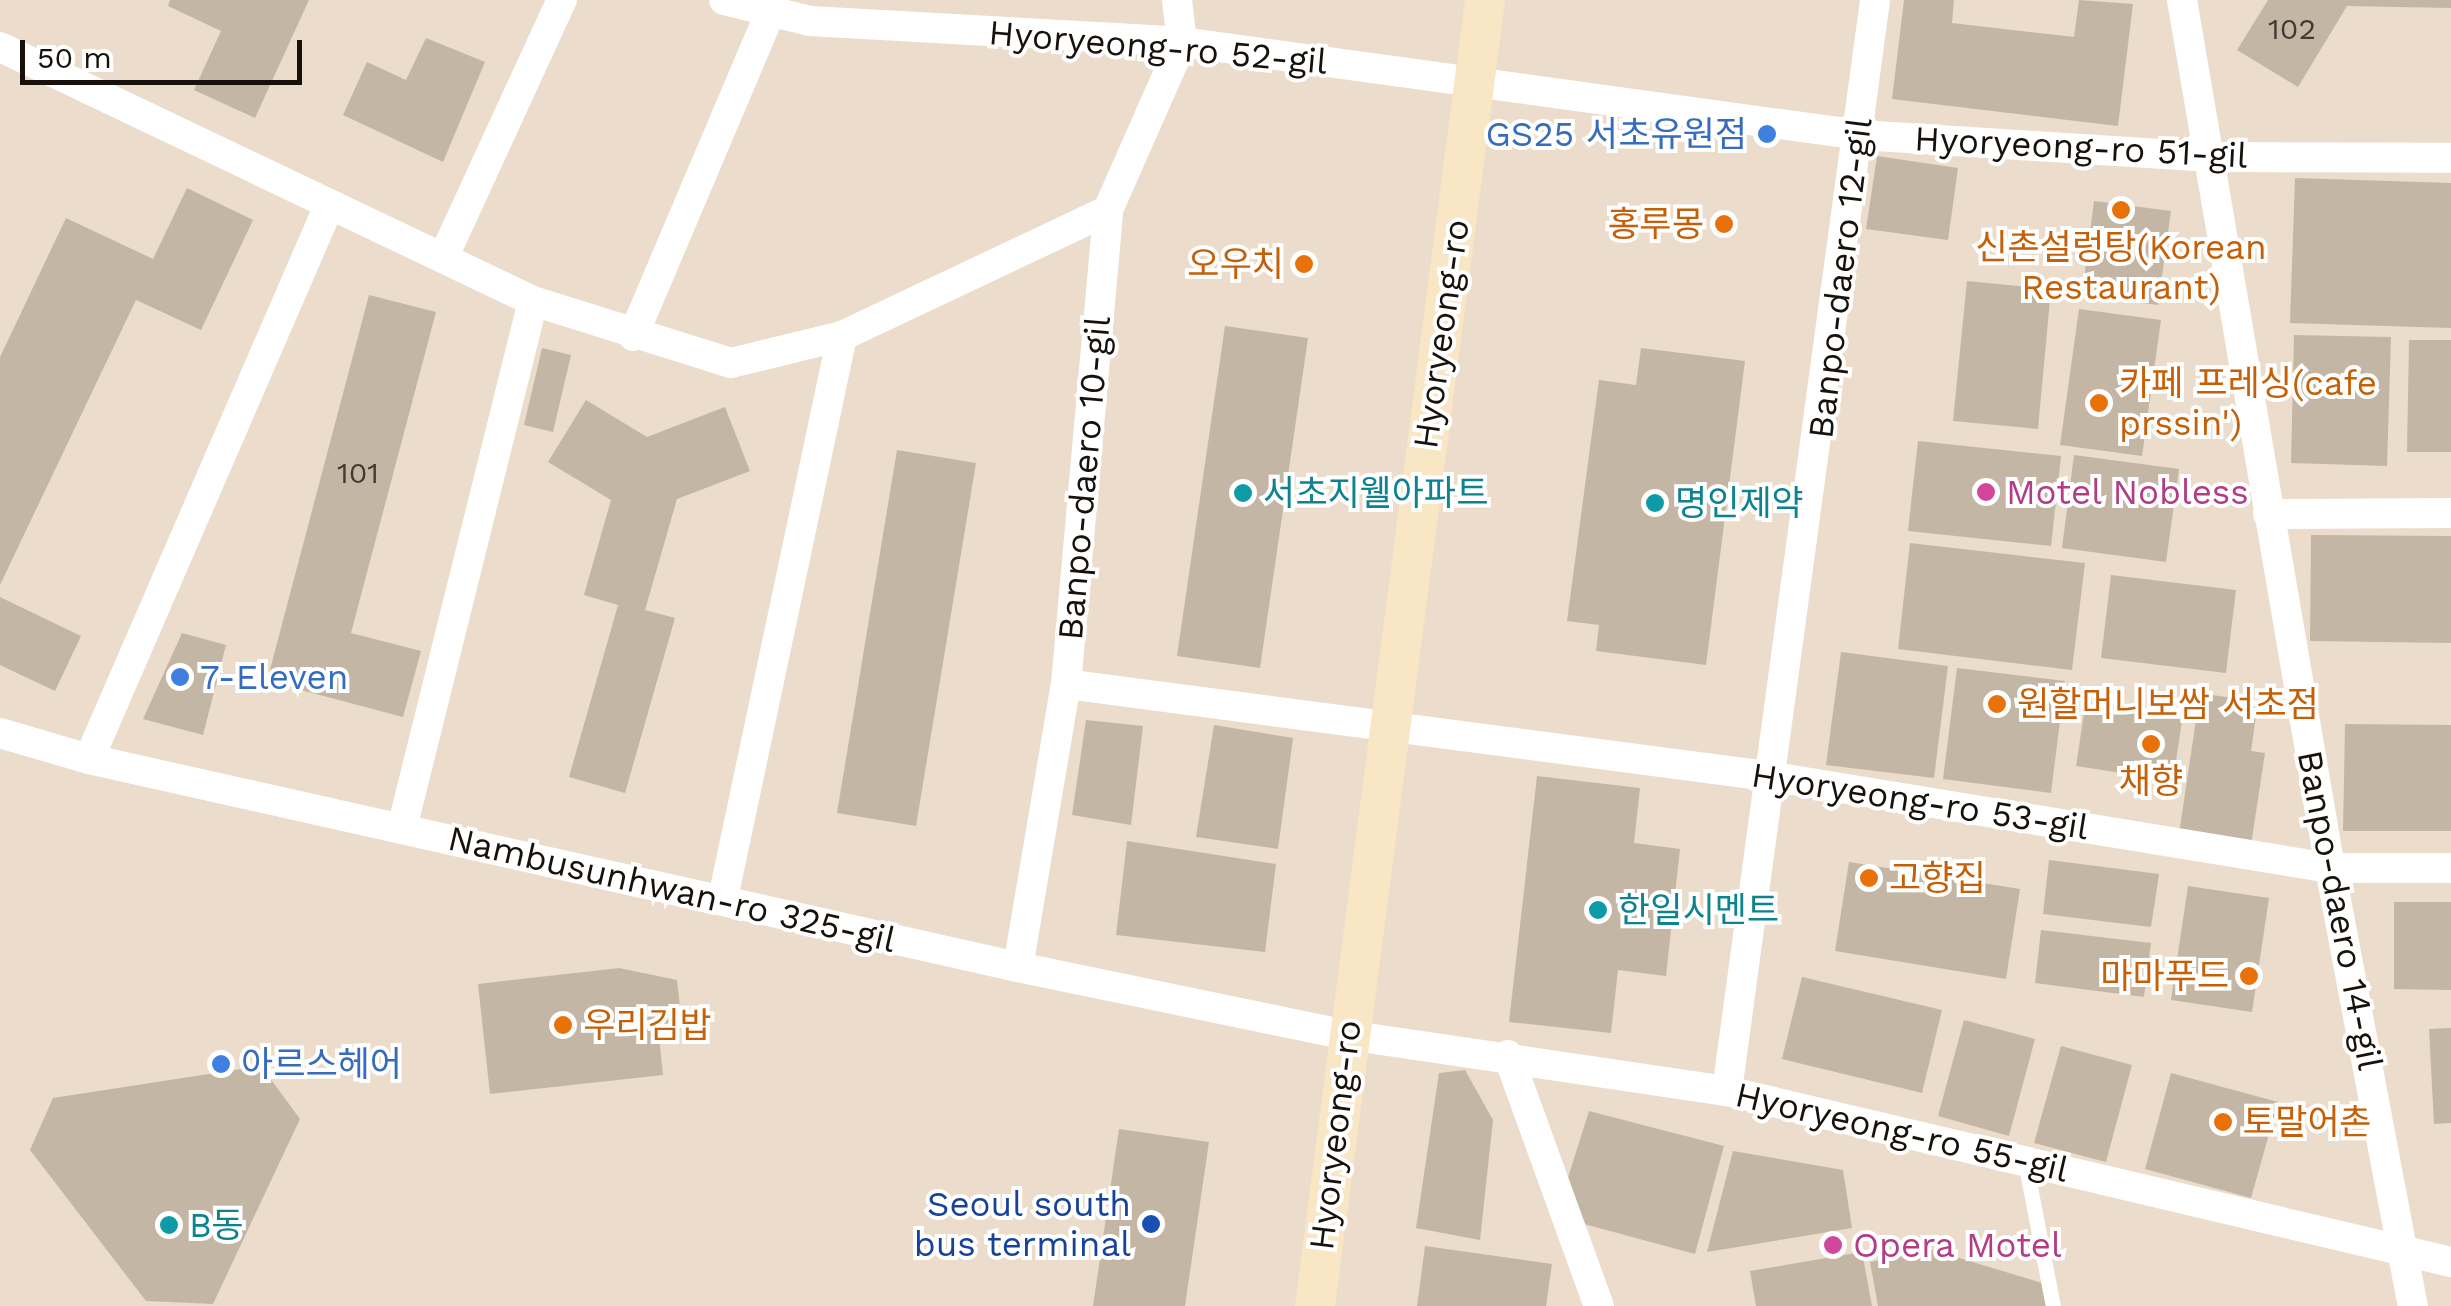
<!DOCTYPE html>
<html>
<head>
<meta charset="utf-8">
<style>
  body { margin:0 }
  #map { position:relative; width:2451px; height:1306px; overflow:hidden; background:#ebdccb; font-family:"Work Sans","Noto Sans KR",sans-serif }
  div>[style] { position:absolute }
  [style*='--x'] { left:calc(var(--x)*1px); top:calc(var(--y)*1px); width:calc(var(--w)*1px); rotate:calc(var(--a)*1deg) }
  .building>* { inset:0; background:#c4b6a5 }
  .service>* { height:15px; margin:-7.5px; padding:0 7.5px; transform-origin:7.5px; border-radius:7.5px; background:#fff }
  .minor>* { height:30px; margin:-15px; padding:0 15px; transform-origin:15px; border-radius:15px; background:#fff }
  .secondary>* { height:40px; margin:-20px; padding:0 20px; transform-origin:20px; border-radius:20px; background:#f8e6c4 }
  .dots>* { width:28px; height:28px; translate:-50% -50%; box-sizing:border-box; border:5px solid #fff; border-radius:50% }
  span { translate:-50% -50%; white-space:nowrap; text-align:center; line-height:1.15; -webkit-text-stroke:8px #fff; paint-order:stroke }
  .number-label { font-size:30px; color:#423a32 }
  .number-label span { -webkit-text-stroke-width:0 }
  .street-label { font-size:35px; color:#16110b }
  .shop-label { font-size:35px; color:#366cbe }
  .right { translate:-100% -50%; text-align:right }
  .left { translate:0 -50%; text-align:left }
  .food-label { font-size:35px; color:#c56008 }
  .hotel-label { font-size:35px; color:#b23c85 }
  .culture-label { font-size:35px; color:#0d838f }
  .transit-label { font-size:35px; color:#164399 }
  .scale { position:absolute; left:20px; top:40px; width:282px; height:45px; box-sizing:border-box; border:5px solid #16110b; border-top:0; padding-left:12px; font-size:30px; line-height:35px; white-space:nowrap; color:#16110b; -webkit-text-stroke:8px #fff; paint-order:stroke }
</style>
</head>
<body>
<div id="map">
  <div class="building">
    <i style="clip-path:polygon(170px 0,309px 0,255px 118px,194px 90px,221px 31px,168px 6px)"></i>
    <i style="clip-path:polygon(1904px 0,1954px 0,1952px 23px,2074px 37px,2079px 0,2133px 4px,2118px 126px,1892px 99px)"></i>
    <i style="clip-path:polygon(2268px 0,2451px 0,2451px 8px,2347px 6px,2298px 87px,2237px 50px)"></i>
    <i style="clip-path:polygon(426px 38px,485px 62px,443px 162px,343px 115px,367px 62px,406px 80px)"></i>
    <i style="clip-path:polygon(1877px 156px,1958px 168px,1948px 240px,1866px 229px)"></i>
    <i style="clip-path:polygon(2295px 178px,2451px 183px,2451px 328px,2290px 323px)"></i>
    <i style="clip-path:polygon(187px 188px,253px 220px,201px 330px,136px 300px,0 585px,0 357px,66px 218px,153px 259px)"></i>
    <i style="clip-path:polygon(2094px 201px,2171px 211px,2158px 305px,2082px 295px)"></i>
    <i style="clip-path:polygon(1967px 281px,2051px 289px,2038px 429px,1953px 421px)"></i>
    <i style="clip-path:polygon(369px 295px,436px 312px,351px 633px,421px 651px,403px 717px,267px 681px)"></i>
    <i style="clip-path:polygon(2079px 309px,2161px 320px,2142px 456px,2060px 445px)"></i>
    <i style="clip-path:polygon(1225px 326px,1308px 338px,1260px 668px,1177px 656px)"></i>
    <i style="clip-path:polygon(2294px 335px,2391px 337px,2387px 466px,2291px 463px)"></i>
    <i style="clip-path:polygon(2409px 340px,2451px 340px,2451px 452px,2407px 452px)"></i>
    <i style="clip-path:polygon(542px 348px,571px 355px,553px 432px,524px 425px)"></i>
    <i style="clip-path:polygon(1641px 348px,1745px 361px,1706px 665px,1596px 651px,1599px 625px,1567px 621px,1599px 380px,1636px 385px)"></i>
    <i style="clip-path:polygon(586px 400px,647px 437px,725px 407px,750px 471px,677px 499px,645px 610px,675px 618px,625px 793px,569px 777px,618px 605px,584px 595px,611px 500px,548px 462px)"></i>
    <i style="clip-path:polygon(1918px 441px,2061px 456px,2051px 546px,1908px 531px)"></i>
    <i style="clip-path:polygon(897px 450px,976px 463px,916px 826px,837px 813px)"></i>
    <i style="clip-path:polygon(2074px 455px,2179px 469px,2166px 562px,2062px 548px)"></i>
    <i style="clip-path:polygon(2311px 535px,2451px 536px,2451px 643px,2310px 641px)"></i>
    <i style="clip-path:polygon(1910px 543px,2085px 563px,2072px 670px,1898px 649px)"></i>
    <i style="clip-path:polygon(2111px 575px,2236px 590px,2226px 673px,2101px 658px)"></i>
    <i style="clip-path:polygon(0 597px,81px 636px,55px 691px,0 665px)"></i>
    <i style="clip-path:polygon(182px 633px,226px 645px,203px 735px,143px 719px)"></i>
    <i style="clip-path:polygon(1841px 652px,1948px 666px,1934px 778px,1826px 765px)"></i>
    <i style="clip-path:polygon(1957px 668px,2065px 681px,2051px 793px,1943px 779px)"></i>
    <i style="clip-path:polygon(2200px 693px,2258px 702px,2251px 751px,2265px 753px,2251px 845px,2179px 834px)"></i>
    <i style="clip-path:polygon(2086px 700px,2183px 714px,2173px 781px,2076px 766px)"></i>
    <i style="clip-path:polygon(1086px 720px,1143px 726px,1131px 825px,1072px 815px)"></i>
    <i style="clip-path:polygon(2345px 724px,2451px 725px,2451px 831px,2343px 831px)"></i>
    <i style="clip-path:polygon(1214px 725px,1293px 738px,1278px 849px,1196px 837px)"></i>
    <i style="clip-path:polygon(1537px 776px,1640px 788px,1634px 843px,1680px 849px,1666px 976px,1618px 970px,1611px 1033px,1509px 1022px)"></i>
    <i style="clip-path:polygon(1127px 841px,1276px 864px,1265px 952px,1116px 935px)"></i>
    <i style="clip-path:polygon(2049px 860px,2159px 874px,2151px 927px,2043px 914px)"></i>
    <i style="clip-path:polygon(1849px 862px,2020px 889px,2006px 979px,1835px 951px)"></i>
    <i style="clip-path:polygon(2188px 886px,2269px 898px,2252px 1012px,2171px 1000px)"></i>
    <i style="clip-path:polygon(2394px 902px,2451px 902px,2451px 990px,2394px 989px)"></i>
    <i style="clip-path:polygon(2041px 930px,2151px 943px,2144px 997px,2035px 983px)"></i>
    <i style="clip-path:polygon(619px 968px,677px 980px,682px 1025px,658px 1027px,663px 1075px,490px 1094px,478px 984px)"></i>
    <i style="clip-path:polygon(1802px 977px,1942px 1010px,1922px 1093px,1782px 1059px)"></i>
    <i style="clip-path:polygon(1964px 1020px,2035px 1039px,2009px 1136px,1938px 1116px)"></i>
    <i style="clip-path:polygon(2451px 1028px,2451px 1123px,2434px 1124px,2429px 1029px)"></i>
    <i style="clip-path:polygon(2061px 1046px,2132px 1065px,2106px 1162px,2034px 1143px)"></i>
    <i style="clip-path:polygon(261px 1066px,300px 1119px,213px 1304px,146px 1301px,30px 1150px,53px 1098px)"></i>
    <i style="clip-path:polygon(1465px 1070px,1493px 1120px,1480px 1240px,1416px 1228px,1439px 1073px)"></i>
    <i style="clip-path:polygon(2171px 1073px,2278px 1102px,2251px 1198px,2145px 1169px)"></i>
    <i style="clip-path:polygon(1589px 1111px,1724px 1146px,1695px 1254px,1584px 1224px,1566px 1184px)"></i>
    <i style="clip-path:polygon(1119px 1129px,1209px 1142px,1185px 1306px,1093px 1306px)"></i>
    <i style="clip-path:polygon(1733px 1151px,1843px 1170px,1852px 1228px,1707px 1252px)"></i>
    <i style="clip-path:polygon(1425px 1246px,1552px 1264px,1546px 1306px,1417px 1306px)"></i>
    <i style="clip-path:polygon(1933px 1250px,2042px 1283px,2046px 1306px,1878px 1306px,1870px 1262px)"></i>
    <i style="clip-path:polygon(1862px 1252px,1872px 1306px,1756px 1306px,1750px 1271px)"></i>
  </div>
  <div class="service">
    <i style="--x:2025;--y:1161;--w:148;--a:79.1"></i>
  </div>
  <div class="minor">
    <i style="--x:724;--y:0;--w:89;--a:13.7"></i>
    <i style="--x:810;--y:21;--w:373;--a:3.2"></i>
    <i style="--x:1182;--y:42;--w:684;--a:7.81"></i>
    <i style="--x:1860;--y:135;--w:348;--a:3.6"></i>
    <i style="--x:2207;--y:157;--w:244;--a:0.2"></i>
    <i style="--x:2182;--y:0;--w:881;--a:80.32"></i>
    <i style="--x:2330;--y:868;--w:446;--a:79.3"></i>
    <i style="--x:0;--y:47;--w:590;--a:25.48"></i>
    <i style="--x:533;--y:301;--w:207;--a:17.4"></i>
    <i style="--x:731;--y:363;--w:114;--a:-13.7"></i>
    <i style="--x:842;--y:336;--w:294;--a:-25.3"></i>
    <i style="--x:444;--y:256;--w:282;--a:-65.3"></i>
    <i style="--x:633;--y:336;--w:351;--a:-67"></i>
    <i style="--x:2268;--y:514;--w:183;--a:-0.3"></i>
    <i style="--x:1066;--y:684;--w:714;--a:7.48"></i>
    <i style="--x:1774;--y:777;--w:563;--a:9.3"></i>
    <i style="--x:2330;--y:868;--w:121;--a:0"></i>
    <i style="--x:0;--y:733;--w:93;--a:16.3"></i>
    <i style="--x:89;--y:759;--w:952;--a:12.62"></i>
    <i style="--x:1018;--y:967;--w:336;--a:11.7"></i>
    <i style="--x:1347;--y:1035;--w:384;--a:8.4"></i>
    <i style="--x:1727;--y:1091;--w:744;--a:13.29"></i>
    <i style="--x:89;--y:759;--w:601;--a:-66.55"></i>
    <i style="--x:402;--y:828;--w:543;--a:-76.04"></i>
    <i style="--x:723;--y:898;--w:574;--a:-78.04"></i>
    <i style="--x:1018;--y:967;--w:287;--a:-80.4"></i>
    <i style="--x:1066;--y:684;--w:476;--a:-84.9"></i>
    <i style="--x:1108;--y:210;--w:184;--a:-66.2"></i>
    <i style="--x:1182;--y:42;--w:42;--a:-96.8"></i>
    <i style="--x:1508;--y:1055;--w:267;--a:70.1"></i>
    <i style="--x:1727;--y:1091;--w:1101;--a:-82.27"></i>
  </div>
  <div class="secondary">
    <i style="--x:1315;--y:1306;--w:1317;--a:-82.58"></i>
  </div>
  <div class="dots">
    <i style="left:1767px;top:134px;background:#3f7fe0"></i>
    <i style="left:2121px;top:210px;background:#e8710a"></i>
    <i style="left:1724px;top:224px;background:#e8710a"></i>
    <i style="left:1304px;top:264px;background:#e8710a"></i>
    <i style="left:2099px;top:403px;background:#e8710a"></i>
    <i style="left:1986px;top:492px;background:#d1479c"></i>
    <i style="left:1243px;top:493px;background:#0f9aa8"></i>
    <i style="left:1655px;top:503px;background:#0f9aa8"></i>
    <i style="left:180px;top:677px;background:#3f7fe0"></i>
    <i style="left:1997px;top:704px;background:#e8710a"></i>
    <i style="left:2151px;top:744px;background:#e8710a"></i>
    <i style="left:1869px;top:878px;background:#e8710a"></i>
    <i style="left:1598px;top:910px;background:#0f9aa8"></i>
    <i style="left:2249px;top:976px;background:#e8710a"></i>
    <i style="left:563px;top:1025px;background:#e8710a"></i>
    <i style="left:221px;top:1064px;background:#3f7fe0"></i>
    <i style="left:2223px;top:1122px;background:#e8710a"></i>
    <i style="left:1151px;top:1224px;background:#1a4fb4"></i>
    <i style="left:169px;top:1225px;background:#0f9aa8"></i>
    <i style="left:1833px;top:1245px;background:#d1479c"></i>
  </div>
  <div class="number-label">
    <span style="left:2292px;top:29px">102</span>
    <span style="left:358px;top:473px">101</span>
  </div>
  <div class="street-label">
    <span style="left:1158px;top:47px;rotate:5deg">Hyoryeong-ro 52-gil</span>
    <span style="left:2081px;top:147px;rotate:3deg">Hyoryeong-ro 51-gil</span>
    <span style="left:1840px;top:278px;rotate:-83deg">Banpo-daero 12-gil</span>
    <span style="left:1441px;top:334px;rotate:-82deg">Hyoryeong-ro</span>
    <span style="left:1084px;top:478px;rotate:-85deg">Banpo-daero 10-gil</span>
    <span style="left:1920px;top:801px;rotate:9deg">Hyoryeong-ro 53-gil</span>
    <span style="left:672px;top:889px;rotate:13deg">Nambusunhwan-ro 325-gil</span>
    <span style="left:2340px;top:910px;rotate:79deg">Banpo-daero 14-gil</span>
    <span style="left:1902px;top:1132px;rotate:13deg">Hyoryeong-ro 55-gil</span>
    <span style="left:1335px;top:1135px;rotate:-83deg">Hyoryeong-ro</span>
  </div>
  <div class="shop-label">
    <span class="right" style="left:1747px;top:134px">GS25 서초유원점</span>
    <span class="left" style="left:200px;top:677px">7-Eleven</span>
    <span class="left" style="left:241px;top:1064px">아르스헤어</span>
  </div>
  <div class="food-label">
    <span class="right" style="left:1704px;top:224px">홍루몽</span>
    <span style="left:2121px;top:267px">신촌설렁탕(Korean<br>Restaurant)</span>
    <span class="right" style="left:1284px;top:264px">오우치</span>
    <span class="left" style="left:2119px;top:403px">카페 프레싱(cafe<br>prssin')</span>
    <span class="left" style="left:2017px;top:704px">원할머니보쌈 서초점</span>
    <span style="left:2151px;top:781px">채향</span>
    <span class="left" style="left:1889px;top:878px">고향집</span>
    <span class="right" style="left:2229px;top:976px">마마푸드</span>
    <span class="left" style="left:583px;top:1025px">우리김밥</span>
    <span class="left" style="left:2243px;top:1122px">토말어촌</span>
  </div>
  <div class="hotel-label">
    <span class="left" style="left:2006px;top:492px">Motel Nobless</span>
    <span class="left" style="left:1853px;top:1245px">Opera Motel</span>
  </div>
  <div class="culture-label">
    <span class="left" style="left:1263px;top:493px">서초지웰아파트</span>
    <span class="left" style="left:1675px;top:503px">명인제약</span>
    <span class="left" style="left:1618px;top:910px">한일시멘트</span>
    <span class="left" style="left:189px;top:1225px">B동</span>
  </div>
  <div class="transit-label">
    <span class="right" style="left:1131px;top:1224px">Seoul south<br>bus terminal</span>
  </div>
  <div class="scale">50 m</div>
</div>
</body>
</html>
